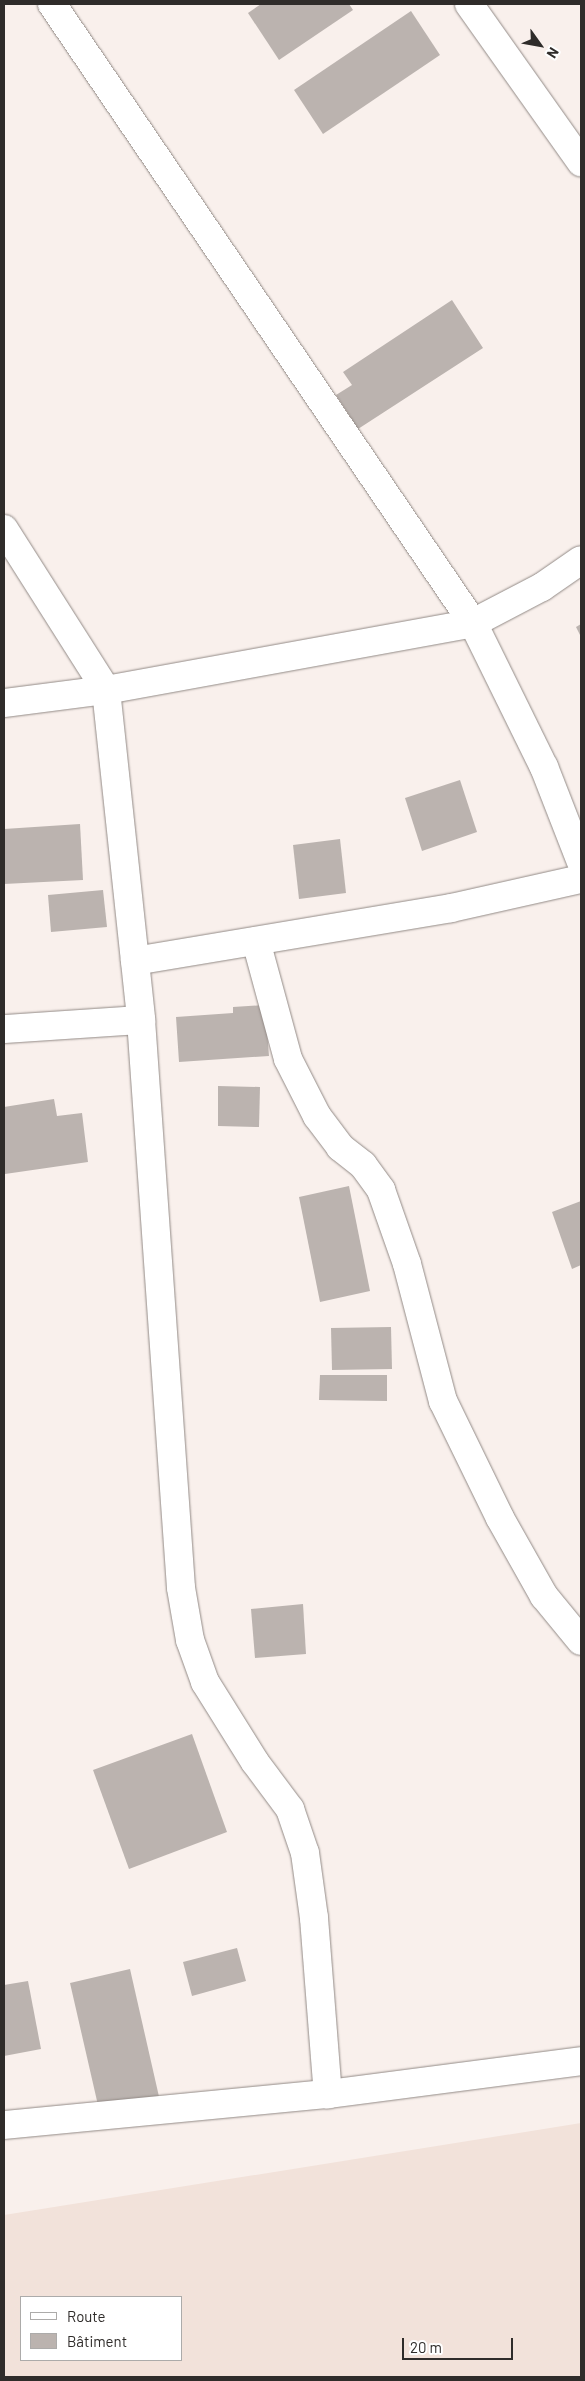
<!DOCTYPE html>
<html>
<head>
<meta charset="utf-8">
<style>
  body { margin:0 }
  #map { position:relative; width:585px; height:2381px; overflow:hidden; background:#f9f0ec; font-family:Barlow,sans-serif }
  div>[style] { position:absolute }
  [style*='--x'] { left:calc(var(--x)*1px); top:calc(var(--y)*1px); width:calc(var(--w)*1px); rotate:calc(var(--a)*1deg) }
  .built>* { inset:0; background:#f2e2da }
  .building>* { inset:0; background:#bbb3af }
  .roads { filter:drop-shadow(0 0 1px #928a86) drop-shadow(0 0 1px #928a86) }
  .street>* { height:28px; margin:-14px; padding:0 14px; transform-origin:14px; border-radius:14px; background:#fff }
  .secondary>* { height:28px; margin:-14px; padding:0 14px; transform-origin:14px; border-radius:14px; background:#fff }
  span { translate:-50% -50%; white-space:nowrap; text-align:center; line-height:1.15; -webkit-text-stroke:4px #fff; paint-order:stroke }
  .frame { position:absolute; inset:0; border:5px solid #2f2c2a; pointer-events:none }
  .legend { position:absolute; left:20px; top:2296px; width:162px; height:65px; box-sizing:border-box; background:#fff; border:1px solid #acabaa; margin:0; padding:6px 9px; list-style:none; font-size:15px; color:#2f2c2a }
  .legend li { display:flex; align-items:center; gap:10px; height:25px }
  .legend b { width:25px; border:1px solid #acabaa }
  .north { position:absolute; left:515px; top:20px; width:50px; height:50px; -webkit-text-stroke:4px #fff; paint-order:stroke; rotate:122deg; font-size:14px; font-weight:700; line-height:20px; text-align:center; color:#2f2c2a }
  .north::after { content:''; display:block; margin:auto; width:18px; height:22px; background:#2f2c2a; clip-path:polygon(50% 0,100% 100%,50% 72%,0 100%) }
  .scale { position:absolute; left:402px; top:2338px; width:111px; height:22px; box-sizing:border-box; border:2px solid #2f2c2a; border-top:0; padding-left:6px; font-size:15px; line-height:18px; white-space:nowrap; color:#2f2c2a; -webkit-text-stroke:4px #fff; paint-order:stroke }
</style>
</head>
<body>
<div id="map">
  <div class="built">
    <i style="clip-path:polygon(evenodd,581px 2123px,581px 2377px,4px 2377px,4px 2215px,581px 2123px,21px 2297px,181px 2297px,181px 2360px,21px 2360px,21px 2297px)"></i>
  </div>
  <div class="building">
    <i style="clip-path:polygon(261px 4px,349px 4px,353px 10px,279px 60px,248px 13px)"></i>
    <i style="clip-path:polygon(411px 11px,440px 55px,323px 134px,294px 90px)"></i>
    <i style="clip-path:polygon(452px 300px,483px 348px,358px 429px,336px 395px,352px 385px,343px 372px)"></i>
    <i style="clip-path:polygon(581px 624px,581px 637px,576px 627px)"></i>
    <i style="clip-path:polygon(460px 780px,477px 832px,422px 851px,405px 798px)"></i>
    <i style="clip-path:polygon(80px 824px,83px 880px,4px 884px,4px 829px)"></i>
    <i style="clip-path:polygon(340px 839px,346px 893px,299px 899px,293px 845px)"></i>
    <i style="clip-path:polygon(103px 890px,107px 927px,51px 932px,48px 895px)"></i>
    <i style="clip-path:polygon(265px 1005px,269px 1056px,179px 1062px,176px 1017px,233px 1013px,233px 1007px)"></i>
    <i style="clip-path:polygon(218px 1086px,260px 1087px,259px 1127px,218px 1126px)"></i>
    <i style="clip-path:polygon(54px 1099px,57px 1116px,82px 1113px,88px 1162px,5px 1174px,4px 1107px)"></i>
    <i style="clip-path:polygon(349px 1186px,370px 1291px,320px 1302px,299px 1197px)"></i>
    <i style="clip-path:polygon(581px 1201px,581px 1265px,572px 1269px,552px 1212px)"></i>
    <i style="clip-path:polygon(391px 1327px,392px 1369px,332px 1370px,331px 1328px)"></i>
    <i style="clip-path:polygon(320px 1375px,387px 1375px,387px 1401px,319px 1400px)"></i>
    <i style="clip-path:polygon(303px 1604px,306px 1654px,255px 1658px,251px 1609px)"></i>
    <i style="clip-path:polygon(192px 1734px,227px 1832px,129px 1869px,93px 1770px)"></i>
    <i style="clip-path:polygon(237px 1948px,246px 1981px,192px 1996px,183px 1962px)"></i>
    <i style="clip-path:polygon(130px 1969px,160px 2101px,100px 2114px,70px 1983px)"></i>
    <i style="clip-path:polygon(28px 1981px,41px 2049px,4px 2056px,4px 1985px)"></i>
  </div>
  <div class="roads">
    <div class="street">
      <i style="--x:52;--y:4;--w:749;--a:55.78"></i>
      <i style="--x:473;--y:623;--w:161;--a:63.8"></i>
      <i style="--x:544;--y:767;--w:102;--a:68.7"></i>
      <i style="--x:469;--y:4;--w:194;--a:54.7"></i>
      <i style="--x:4;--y:529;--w:191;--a:57.6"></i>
      <i style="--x:106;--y:690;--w:332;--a:83.9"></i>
      <i style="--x:141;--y:1020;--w:569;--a:85.97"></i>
      <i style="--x:181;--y:1588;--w:53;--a:80.2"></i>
      <i style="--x:190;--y:1640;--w:45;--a:70.3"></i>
      <i style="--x:205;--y:1682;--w:94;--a:58"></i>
      <i style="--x:255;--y:1762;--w:59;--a:53.3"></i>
      <i style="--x:290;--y:1809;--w:46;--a:71.2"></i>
      <i style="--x:305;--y:1853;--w:66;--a:82.1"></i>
      <i style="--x:314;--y:1918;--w:177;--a:85.5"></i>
      <i style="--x:4;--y:703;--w:103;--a:-7.3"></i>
      <i style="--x:106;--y:690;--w:373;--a:-10.3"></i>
      <i style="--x:473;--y:623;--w:78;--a:-27.6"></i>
      <i style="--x:542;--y:587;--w:47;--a:-34.7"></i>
      <i style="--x:256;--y:941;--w:122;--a:74.8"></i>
      <i style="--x:288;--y:1059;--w:64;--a:63"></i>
      <i style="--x:317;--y:1116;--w:39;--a:53"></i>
      <i style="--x:340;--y:1147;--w:29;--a:38"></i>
      <i style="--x:363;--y:1165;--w:31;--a:54"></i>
      <i style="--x:381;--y:1190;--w:78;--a:70.6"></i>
      <i style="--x:407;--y:1264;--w:142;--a:75.3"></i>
      <i style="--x:443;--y:1401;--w:130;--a:64"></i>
      <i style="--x:500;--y:1518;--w:90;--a:60.6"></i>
      <i style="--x:544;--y:1596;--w:58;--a:50.6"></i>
      <i style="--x:135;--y:961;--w:320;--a:-9.5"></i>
      <i style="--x:451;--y:908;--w:133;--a:-12.6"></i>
      <i style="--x:4;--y:1029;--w:137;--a:-3.8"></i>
    </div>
    <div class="secondary">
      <i style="--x:4;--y:2125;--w:325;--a:-5.5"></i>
      <i style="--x:328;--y:2094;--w:255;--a:-7.4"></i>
    </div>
  </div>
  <div class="frame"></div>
  <ul class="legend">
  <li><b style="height:6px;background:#fff"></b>Route</li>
  <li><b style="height:14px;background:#bbb3af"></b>Bâtiment</li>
  </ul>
  <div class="north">N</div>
  <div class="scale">20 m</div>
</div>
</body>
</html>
